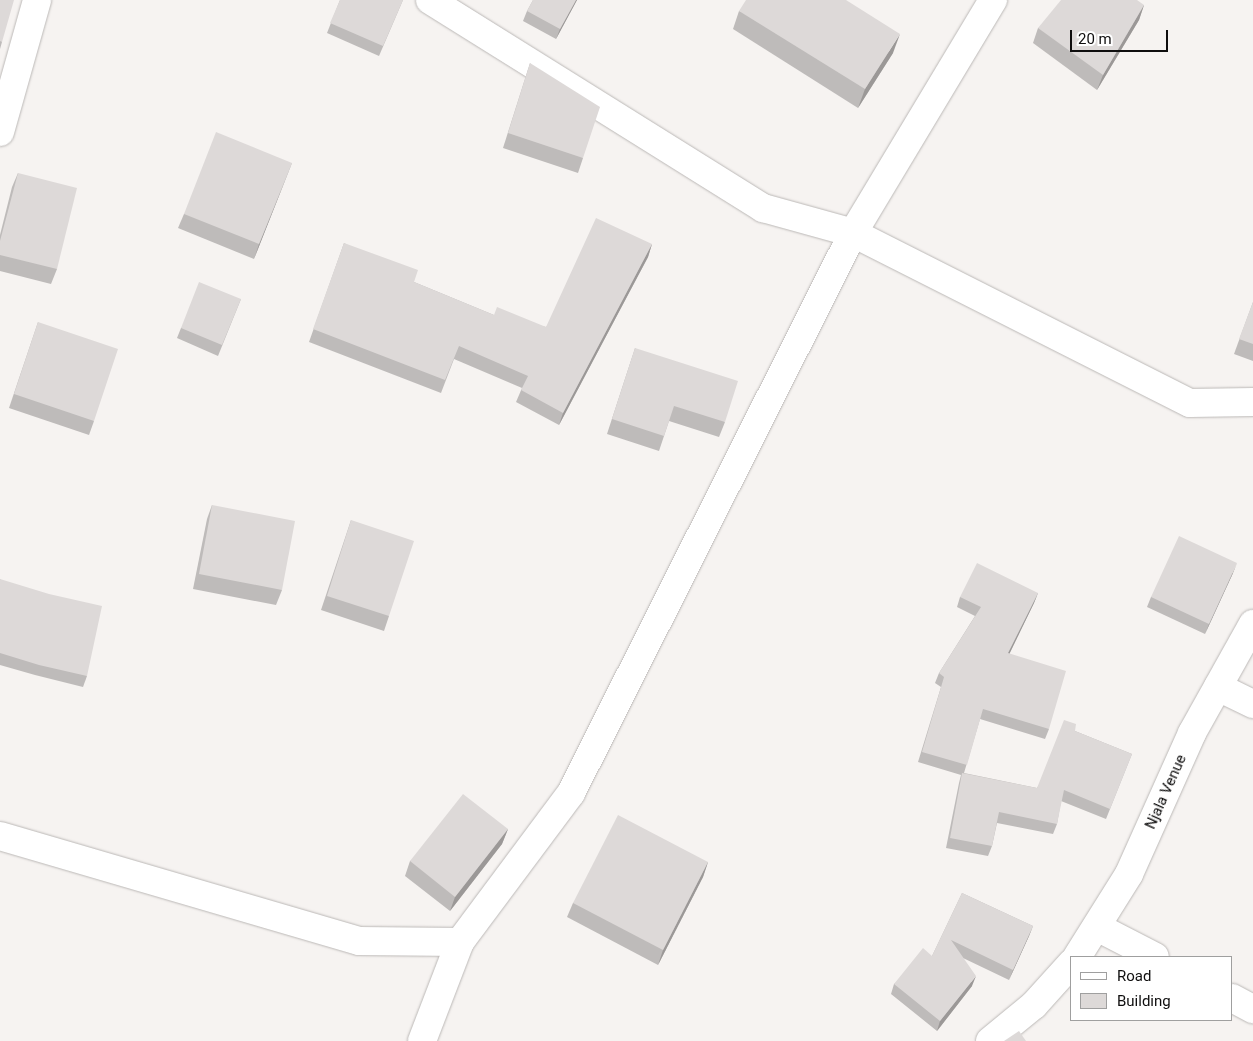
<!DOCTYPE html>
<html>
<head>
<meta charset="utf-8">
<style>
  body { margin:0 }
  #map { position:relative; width:1253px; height:1041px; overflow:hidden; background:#f6f3f1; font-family:Roboto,sans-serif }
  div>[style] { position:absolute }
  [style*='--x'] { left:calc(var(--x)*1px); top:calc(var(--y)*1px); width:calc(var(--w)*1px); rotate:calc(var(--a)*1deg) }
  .roads { filter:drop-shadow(0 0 1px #bbb8b6) drop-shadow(0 0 1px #bbb8b6) }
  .minor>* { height:28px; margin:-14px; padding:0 14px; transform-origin:14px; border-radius:14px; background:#fff }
  .wall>* { inset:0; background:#bebbba }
  .shaded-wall>* { inset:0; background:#9b9897 }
  .building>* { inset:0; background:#ddd9d8 }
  span { translate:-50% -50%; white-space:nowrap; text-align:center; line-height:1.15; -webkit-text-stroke:5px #fff; paint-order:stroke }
  .street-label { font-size:15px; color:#0f0e0e }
  .legend { position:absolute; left:1070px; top:956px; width:162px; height:65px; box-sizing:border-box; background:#fff; border:1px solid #9f9f9f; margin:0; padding:6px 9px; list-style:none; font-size:15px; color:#0f0e0e }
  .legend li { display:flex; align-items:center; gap:10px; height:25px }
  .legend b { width:25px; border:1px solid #9f9f9f }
  .scale { position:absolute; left:1070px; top:30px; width:98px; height:22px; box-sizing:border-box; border:2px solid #0f0e0e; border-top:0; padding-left:6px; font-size:15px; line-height:18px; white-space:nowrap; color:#0f0e0e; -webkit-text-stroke:4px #fff; paint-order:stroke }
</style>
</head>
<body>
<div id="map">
  <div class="roads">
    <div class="minor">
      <i style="--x:430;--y:0;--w:393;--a:32"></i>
      <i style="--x:763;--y:208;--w:93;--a:15.5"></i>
      <i style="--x:853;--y:233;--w:377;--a:26.8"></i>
      <i style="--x:1190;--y:403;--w:63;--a:-0.9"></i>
      <i style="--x:0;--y:132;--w:137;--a:-74.3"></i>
      <i style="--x:1218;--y:687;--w:39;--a:26"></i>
      <i style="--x:0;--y:836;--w:374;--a:16.3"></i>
      <i style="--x:359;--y:941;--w:101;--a:0.6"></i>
      <i style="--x:460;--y:942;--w:186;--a:-53.3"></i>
      <i style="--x:571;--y:793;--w:627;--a:-63.27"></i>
      <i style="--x:853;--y:233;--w:272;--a:-59"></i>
      <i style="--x:1097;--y:927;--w:65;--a:27.3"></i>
      <i style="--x:1077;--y:957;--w:98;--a:-57.9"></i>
      <i style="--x:1129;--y:874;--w:154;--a:-65.9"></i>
      <i style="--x:1192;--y:733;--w:125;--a:-60.8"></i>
      <i style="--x:1232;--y:998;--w:24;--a:28"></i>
      <i style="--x:422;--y:1041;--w:106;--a:-69"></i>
      <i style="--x:990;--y:1041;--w:57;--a:-39.3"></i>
      <i style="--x:1034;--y:1005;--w:57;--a:-47.9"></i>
    </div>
  </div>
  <div class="wall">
    <i style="clip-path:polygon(0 0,2px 42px,0 49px)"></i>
    <i style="clip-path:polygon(340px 0,403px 0,379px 56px,327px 33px)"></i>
    <i style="clip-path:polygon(533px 0,577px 0,556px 39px,523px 21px,527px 11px)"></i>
    <i style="clip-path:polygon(1144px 5px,1139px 20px,1097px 90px,1033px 43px,1038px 28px)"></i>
    <i style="clip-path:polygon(739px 11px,893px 53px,858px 108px,733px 29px)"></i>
    <i style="clip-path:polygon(530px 63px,583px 158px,578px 173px,503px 148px)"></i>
    <i style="clip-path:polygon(292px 163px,254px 259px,178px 228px,184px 214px)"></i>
    <i style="clip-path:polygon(18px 173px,57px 269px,51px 284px,0 271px,0 235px,12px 187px)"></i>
    <i style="clip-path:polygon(344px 243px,414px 282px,494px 315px,546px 327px,652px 244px,648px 257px,559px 425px,516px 402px,522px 388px,454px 359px,441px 393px,309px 342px)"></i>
    <i style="clip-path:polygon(241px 299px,218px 356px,177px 338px,181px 328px)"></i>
    <i style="clip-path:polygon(1253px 302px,1253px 361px,1234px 354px)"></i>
    <i style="clip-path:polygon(38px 322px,94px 421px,89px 435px,9px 408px)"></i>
    <i style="clip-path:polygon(635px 348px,725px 422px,719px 437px,669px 421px,659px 451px,607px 434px)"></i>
    <i style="clip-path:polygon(212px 505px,282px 590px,276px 605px,193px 589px,207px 519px)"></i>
    <i style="clip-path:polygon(351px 520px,389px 616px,384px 631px,321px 610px)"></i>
    <i style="clip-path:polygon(1233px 573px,1205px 634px,1147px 607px,1151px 597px)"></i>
    <i style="clip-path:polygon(0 579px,87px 676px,83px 687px,35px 675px,0 665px)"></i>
    <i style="clip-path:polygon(1038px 593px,1034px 603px,1009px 654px,1049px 729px,1045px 739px,980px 719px,964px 773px,1037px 788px,1075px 731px,1132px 754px,1106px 819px,1061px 801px,1057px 824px,1053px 834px,997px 823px,992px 846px,988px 856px,946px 848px,959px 783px,961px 775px,918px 762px,941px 687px,935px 683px,939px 673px,975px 616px,957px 607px,960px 597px)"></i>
    <i style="clip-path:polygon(508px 829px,502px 844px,450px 911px,405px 876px,410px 861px)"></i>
    <i style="clip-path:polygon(708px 862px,703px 877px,658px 965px,567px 917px,573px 903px)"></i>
    <i style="clip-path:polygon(962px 893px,1033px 926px,1029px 936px,1009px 980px,963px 958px,972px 986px,937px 1031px,891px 994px,894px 984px,932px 956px)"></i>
  </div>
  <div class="shaded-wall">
    <i style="clip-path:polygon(576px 0,577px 0,556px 39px,560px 29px)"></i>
    <i style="clip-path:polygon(1144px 5px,1139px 20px,1097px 90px,1103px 75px)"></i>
    <i style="clip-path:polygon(900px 34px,893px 53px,858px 108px,865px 89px)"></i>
    <i style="clip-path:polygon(292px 163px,286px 178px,254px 259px,259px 244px)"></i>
    <i style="clip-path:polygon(652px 244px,648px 257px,559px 425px,563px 413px)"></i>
    <i style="clip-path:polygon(1237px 563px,1233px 573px,1205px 634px,1209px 624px)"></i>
    <i style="clip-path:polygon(1038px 593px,1034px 603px,1005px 663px,1008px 653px)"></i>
    <i style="clip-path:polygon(508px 829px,502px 844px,450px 911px,455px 897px)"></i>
    <i style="clip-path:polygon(708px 862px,703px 877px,658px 965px,663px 950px)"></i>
    <i style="clip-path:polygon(1033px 926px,1029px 936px,1009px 980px,1013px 970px)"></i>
    <i style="clip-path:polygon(976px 976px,972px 986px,937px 1031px,940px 1021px)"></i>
  </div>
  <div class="building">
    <i style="clip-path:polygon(0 0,14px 0,2px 42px,0 41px)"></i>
    <i style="clip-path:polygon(340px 0,403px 0,383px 46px,330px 23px)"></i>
    <i style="clip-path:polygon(533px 0,576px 0,560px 29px,527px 11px)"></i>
    <i style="clip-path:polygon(746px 0,846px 0,900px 34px,865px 89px,739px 11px)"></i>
    <i style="clip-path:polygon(1061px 0,1137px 0,1144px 5px,1103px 75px,1038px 28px)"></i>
    <i style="clip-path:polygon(530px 63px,600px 107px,583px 158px,508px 133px)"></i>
    <i style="clip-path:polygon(216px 132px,292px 163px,259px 244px,184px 214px)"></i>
    <i style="clip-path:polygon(18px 173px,77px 188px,57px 269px,0 255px,0 241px)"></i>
    <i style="clip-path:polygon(596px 218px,652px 244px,563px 413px,521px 390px,528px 376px,459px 346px,445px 380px,313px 329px,344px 243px,418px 270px,414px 282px,494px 315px,497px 307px,546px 327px)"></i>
    <i style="clip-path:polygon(199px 282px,241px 299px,222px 345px,181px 328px)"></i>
    <i style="clip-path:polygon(1253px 302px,1253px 344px,1239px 339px)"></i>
    <i style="clip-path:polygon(38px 322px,118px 349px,94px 421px,14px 394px)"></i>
    <i style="clip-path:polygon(635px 348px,738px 381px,725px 422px,674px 406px,664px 436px,612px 419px)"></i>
    <i style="clip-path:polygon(212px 505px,295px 521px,282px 590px,199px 574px)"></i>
    <i style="clip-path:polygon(351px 520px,414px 541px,389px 616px,327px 596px)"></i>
    <i style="clip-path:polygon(1179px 536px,1237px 563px,1209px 624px,1151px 597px)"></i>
    <i style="clip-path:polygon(977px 563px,1038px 593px,1008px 653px,1066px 671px,1049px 729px,983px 709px,967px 765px,922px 752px,944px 677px,939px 673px,981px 607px,960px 597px)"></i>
    <i style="clip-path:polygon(0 579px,49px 594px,102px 606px,87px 676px,39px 665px,0 653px)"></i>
    <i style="clip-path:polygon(1064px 720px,1076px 724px,1075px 731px,1132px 754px,1110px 809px,1064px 790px,1057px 824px,999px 812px,992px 846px,950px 838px,962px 773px,1037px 788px)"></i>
    <i style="clip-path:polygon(463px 794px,508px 829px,455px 897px,410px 861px)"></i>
    <i style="clip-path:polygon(618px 815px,708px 862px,663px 950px,573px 903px)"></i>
    <i style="clip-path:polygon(962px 893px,1033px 926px,1013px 970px,951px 940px,976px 976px,940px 1021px,894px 984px,923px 948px,932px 956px)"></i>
    <i style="clip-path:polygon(1019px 1031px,1026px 1041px,1004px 1041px)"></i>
  </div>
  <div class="street-label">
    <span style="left:1166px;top:792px;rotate:-66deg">Njala Venue</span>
  </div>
  <ul class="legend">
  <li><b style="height:6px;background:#fff"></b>Road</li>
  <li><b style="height:14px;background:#ddd9d8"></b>Building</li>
  </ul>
  <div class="scale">20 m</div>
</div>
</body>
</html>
